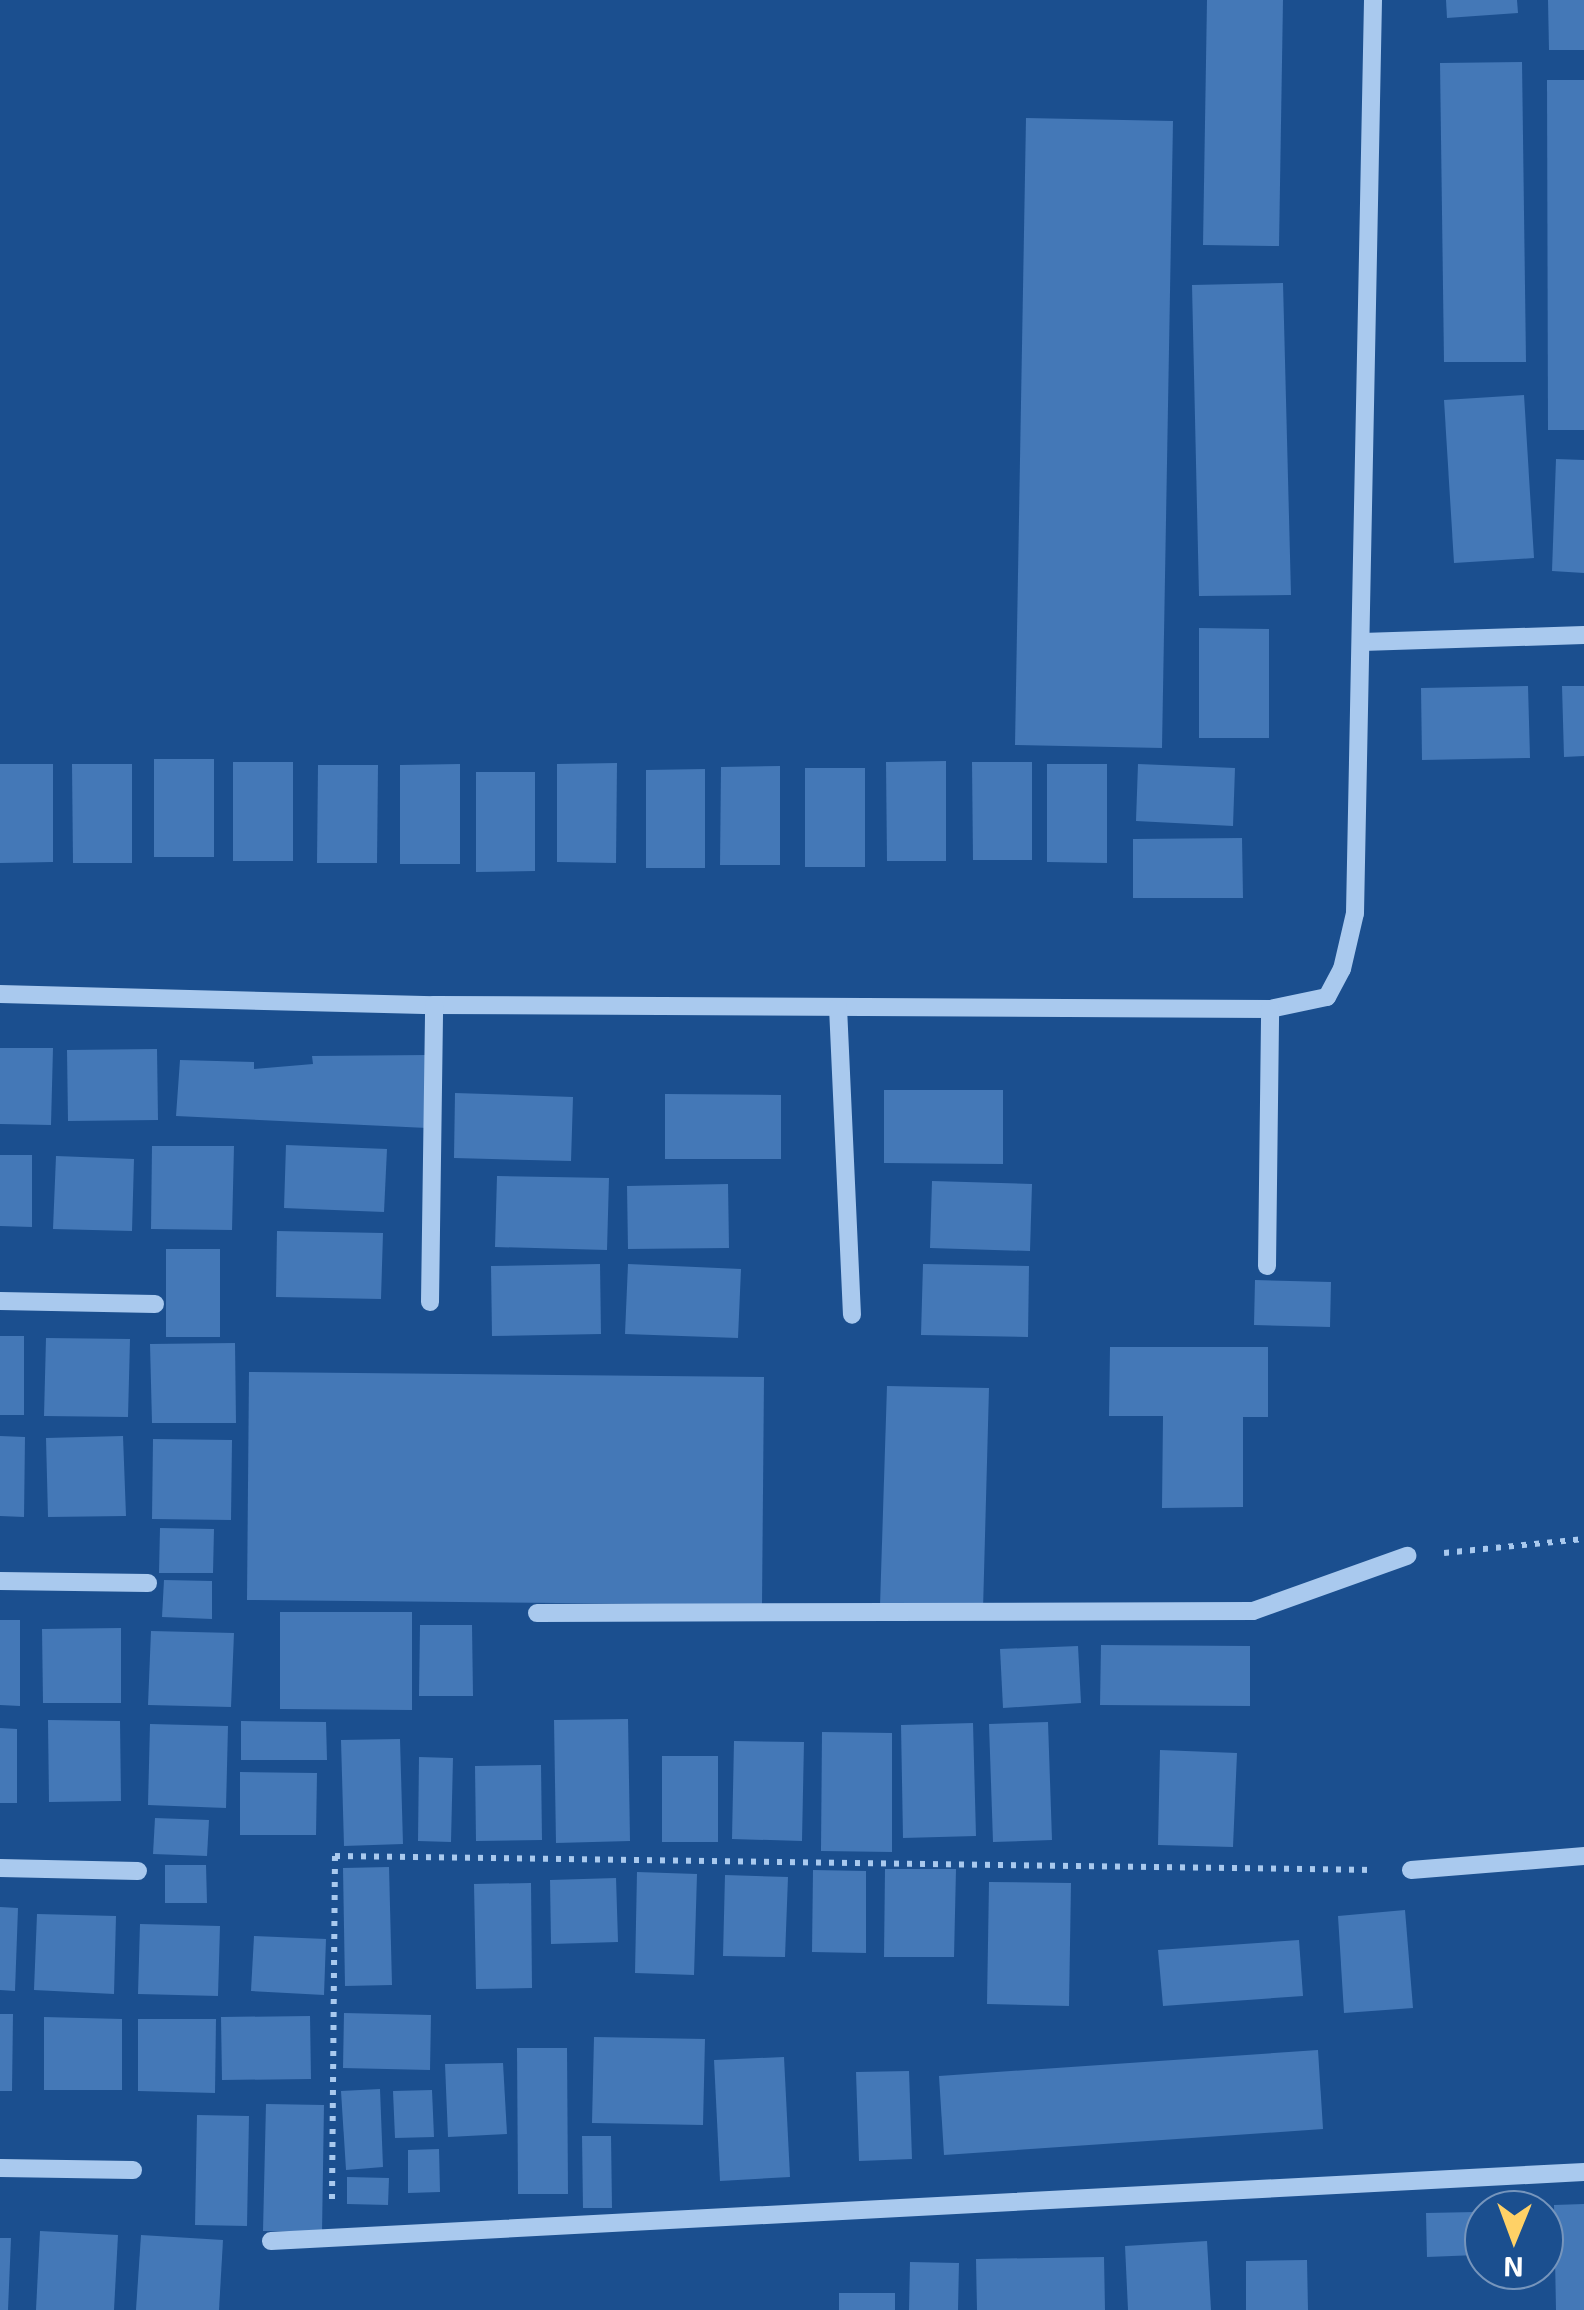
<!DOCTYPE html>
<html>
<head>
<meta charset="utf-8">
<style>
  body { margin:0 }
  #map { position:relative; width:1584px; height:2310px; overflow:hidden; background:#1b4f8f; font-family:"Exo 2",sans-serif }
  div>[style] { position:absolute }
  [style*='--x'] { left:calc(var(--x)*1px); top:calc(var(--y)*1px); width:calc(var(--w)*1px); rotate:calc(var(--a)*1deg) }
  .building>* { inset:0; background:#4478b7 }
  .path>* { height:6px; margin-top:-3px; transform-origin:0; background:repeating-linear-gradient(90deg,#a9c9ee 0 5px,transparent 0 13px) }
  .minor>* { height:18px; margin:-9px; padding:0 9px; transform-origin:9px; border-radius:9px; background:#a9c9ee }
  span { translate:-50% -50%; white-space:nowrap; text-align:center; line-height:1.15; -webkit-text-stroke:8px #1b4f8f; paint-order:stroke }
  .north { position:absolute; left:1464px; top:2190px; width:100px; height:100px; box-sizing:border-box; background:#1b4f8f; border:2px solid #7695bc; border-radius:50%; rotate:181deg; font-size:28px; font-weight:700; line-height:40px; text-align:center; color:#fff }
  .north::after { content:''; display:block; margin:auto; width:35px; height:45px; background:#ffd166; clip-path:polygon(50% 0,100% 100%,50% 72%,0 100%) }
</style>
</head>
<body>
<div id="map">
  <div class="building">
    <i style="clip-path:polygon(1207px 0,1283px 0,1279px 246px,1203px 245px)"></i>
    <i style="clip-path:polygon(1446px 0,1517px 0,1518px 13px,1447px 18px)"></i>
    <i style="clip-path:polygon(1548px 0,1584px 0,1584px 50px,1549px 50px)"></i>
    <i style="clip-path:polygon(1522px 62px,1526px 362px,1444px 362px,1440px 63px)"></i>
    <i style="clip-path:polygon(1547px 80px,1584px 80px,1584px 430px,1548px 430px)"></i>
    <i style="clip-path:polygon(1026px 118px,1173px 121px,1162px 748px,1015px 745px)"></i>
    <i style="clip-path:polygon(1283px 283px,1291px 595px,1199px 596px,1192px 285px)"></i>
    <i style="clip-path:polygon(1524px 395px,1534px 558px,1454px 563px,1444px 400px)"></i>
    <i style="clip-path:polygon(1556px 459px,1584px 460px,1584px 573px,1552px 571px)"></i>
    <i style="clip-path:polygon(1199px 628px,1269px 629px,1269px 738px,1199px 738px)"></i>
    <i style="clip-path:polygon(1528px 686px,1530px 758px,1422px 760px,1421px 688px)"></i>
    <i style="clip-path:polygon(1562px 686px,1584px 686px,1584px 756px,1564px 757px)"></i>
    <i style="clip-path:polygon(154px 759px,214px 759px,214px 857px,154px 857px)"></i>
    <i style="clip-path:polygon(946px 761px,946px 861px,887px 861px,886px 762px)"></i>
    <i style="clip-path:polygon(233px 762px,293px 762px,293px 861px,233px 861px)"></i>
    <i style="clip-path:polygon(972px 762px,1032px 762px,1032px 860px,973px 860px)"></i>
    <i style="clip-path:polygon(617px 763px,616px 863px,557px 862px,557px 764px)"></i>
    <i style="clip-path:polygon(0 764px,53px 764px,53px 862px,0 863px)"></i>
    <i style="clip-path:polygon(72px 764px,132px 764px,132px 863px,73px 863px)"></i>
    <i style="clip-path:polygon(460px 764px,460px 864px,400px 864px,400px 765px)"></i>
    <i style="clip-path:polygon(1047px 764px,1107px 764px,1107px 863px,1047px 862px)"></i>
    <i style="clip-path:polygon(1138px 764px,1235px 768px,1233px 826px,1136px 821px)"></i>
    <i style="clip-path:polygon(318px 765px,378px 765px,377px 863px,317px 863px)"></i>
    <i style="clip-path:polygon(780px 766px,780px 865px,720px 865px,721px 767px)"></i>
    <i style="clip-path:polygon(805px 768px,865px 768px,865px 867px,805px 867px)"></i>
    <i style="clip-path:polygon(705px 769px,705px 868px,646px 868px,646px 770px)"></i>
    <i style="clip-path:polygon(476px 772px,535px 772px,535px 871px,476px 872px)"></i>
    <i style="clip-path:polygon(1242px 838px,1243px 898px,1133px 898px,1133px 839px)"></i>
    <i style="clip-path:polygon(0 1048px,53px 1048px,51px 1125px,0 1124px)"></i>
    <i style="clip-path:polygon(157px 1049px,158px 1120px,68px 1121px,67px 1050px)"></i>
    <i style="clip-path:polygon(428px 1055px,427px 1128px,176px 1116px,180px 1060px,254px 1062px,254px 1069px,313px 1064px,312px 1056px)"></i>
    <i style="clip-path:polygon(884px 1090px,1003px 1090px,1003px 1164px,884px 1163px)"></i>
    <i style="clip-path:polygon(455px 1093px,573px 1097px,571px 1161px,454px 1158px)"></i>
    <i style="clip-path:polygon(665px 1094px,781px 1095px,781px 1159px,665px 1159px)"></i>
    <i style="clip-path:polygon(286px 1145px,387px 1149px,384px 1212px,284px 1208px)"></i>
    <i style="clip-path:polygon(152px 1146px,234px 1146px,232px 1230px,151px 1229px)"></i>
    <i style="clip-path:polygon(0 1155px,32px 1155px,32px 1227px,0 1226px)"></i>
    <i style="clip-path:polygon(56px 1156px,134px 1159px,132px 1231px,53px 1229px)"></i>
    <i style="clip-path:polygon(497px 1176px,609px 1178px,607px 1250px,495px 1247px)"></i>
    <i style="clip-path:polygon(932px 1181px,1032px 1184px,1030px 1251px,930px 1248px)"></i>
    <i style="clip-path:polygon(728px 1184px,729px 1248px,628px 1249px,627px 1186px)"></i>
    <i style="clip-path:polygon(277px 1231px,383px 1233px,381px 1299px,276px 1297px)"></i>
    <i style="clip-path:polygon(166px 1249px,220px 1249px,220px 1337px,166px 1337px)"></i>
    <i style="clip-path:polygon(600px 1264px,601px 1334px,492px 1336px,491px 1266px)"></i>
    <i style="clip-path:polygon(628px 1264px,741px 1269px,738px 1338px,625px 1334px)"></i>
    <i style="clip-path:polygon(923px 1264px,1029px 1266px,1028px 1337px,921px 1335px)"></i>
    <i style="clip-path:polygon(1255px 1280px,1331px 1282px,1330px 1327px,1254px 1325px)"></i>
    <i style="clip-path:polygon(0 1336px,24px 1336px,24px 1415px,0 1415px)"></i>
    <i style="clip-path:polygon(46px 1338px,130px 1339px,128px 1417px,44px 1416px)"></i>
    <i style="clip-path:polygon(235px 1343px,236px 1423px,152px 1423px,150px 1344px)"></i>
    <i style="clip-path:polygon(1110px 1347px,1268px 1347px,1268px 1417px,1243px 1417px,1243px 1507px,1162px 1508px,1163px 1416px,1109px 1416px)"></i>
    <i style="clip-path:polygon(249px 1372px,764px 1377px,762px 1605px,247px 1600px)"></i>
    <i style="clip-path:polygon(887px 1386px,989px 1388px,983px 1610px,880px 1606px)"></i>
    <i style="clip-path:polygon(0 1436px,25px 1437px,24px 1517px,0 1516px)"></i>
    <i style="clip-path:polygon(123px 1436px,126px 1516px,48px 1517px,46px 1438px)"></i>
    <i style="clip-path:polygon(153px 1439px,232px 1440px,231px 1520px,152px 1519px)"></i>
    <i style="clip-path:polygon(160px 1528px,214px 1529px,213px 1573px,159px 1573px)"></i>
    <i style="clip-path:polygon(164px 1580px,212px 1581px,212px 1619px,162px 1617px)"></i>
    <i style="clip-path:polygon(280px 1612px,412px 1612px,412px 1710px,280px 1709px)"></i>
    <i style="clip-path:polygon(0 1620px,20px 1620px,20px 1706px,0 1705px)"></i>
    <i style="clip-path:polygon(420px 1625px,472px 1625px,473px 1696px,419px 1696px)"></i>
    <i style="clip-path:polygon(121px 1628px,121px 1703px,43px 1703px,42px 1629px)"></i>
    <i style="clip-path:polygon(151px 1631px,234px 1633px,231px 1707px,148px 1705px)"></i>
    <i style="clip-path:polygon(1101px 1645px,1250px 1646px,1250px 1706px,1100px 1705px)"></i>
    <i style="clip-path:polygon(1078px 1646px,1081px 1703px,1003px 1708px,1000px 1649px)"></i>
    <i style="clip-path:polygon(628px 1719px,630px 1841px,556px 1843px,554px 1720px)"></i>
    <i style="clip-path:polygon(48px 1720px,120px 1721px,121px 1801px,49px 1802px)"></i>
    <i style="clip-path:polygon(241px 1721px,326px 1722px,327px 1760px,241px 1760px)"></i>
    <i style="clip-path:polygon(1048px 1722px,1052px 1840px,993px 1842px,989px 1724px)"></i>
    <i style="clip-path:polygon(973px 1723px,976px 1836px,903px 1838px,901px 1725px)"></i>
    <i style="clip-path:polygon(150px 1724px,228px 1726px,226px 1808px,148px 1805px)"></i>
    <i style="clip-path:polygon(0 1728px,17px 1729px,17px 1803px,0 1803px)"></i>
    <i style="clip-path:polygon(822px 1732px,892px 1733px,892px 1852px,821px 1851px)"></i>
    <i style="clip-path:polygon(400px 1739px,403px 1844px,344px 1846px,341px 1740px)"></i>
    <i style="clip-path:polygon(734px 1741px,804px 1742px,802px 1841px,732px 1839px)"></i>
    <i style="clip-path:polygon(1160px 1750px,1237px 1753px,1233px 1847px,1158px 1845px)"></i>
    <i style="clip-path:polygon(662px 1756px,718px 1756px,718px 1842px,662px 1842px)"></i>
    <i style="clip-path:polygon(419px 1757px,453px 1758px,451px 1842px,418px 1841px)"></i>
    <i style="clip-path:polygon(541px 1765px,542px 1840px,476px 1841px,475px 1766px)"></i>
    <i style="clip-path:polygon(240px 1772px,317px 1773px,316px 1835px,240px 1835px)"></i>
    <i style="clip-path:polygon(155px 1818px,209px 1820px,207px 1856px,153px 1854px)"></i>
    <i style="clip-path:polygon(165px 1865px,206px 1865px,207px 1903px,165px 1903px)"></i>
    <i style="clip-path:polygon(389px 1867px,392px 1985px,345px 1986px,343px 1868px)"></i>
    <i style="clip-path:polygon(885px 1869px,956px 1869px,954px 1957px,884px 1957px)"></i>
    <i style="clip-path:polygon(813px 1870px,866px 1871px,866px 1953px,812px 1952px)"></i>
    <i style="clip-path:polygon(637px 1872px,697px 1874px,694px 1975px,635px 1973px)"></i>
    <i style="clip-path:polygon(725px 1875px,788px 1877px,785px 1957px,723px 1956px)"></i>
    <i style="clip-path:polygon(616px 1878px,618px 1942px,551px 1944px,550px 1880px)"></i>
    <i style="clip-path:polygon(989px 1882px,1071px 1883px,1069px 2006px,987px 2004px)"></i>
    <i style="clip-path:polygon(531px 1883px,532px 1988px,476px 1989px,474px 1884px)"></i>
    <i style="clip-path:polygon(0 1907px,18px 1908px,15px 1991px,0 1990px)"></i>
    <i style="clip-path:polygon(1405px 1910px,1413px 2008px,1344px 2013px,1338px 1916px)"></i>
    <i style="clip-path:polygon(37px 1914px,116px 1916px,114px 1994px,34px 1990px)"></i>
    <i style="clip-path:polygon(140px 1924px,220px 1926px,218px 1996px,138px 1994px)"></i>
    <i style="clip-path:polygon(254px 1936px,326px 1939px,324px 1995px,251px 1991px)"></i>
    <i style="clip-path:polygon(1299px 1940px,1303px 1996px,1163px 2006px,1158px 1950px)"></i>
    <i style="clip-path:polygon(344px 2013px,431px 2015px,430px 2070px,343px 2068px)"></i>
    <i style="clip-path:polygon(0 2014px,13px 2014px,12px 2091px,0 2091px)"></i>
    <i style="clip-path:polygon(310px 2016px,311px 2079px,222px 2080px,221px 2017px)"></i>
    <i style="clip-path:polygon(44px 2017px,122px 2019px,122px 2090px,44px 2090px)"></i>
    <i style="clip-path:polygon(138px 2019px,216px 2019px,215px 2093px,138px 2091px)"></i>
    <i style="clip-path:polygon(594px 2037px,705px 2039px,703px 2125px,592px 2123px)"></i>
    <i style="clip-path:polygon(517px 2048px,567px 2048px,568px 2194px,518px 2194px)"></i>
    <i style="clip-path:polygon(1318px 2050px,1323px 2129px,944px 2155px,939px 2076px)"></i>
    <i style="clip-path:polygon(784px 2057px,790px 2177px,720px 2181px,714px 2060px)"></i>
    <i style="clip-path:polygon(503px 2063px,507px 2134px,448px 2137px,445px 2064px)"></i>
    <i style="clip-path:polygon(909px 2071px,912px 2159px,859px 2161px,856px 2072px)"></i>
    <i style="clip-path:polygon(380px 2089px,383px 2167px,346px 2170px,341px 2091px)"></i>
    <i style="clip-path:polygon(432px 2090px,434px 2137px,395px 2138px,393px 2091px)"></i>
    <i style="clip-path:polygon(266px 2104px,324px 2105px,322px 2232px,263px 2231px)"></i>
    <i style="clip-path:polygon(197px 2115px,249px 2116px,247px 2226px,195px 2225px)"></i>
    <i style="clip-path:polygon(582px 2136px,611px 2136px,612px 2208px,583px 2208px)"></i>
    <i style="clip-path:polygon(439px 2149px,440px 2192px,408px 2193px,408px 2150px)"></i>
    <i style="clip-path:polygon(347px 2177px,389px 2178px,388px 2205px,347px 2204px)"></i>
    <i style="clip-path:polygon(1584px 2204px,1584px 2310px,1556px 2310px,1554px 2205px)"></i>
    <i style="clip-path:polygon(1475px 2212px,1477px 2255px,1427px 2257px,1426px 2213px)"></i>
    <i style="clip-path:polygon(40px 2231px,118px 2235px,114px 2310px,36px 2310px)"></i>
    <i style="clip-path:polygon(141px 2235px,223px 2240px,219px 2310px,136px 2310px)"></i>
    <i style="clip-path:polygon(0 2238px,11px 2238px,8px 2310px,0 2310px)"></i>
    <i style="clip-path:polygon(1207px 2241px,1211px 2310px,1128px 2310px,1125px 2246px)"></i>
    <i style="clip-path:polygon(1104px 2257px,1105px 2310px,977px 2310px,976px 2259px)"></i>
    <i style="clip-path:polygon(1307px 2260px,1308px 2310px,1246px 2310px,1246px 2261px)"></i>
    <i style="clip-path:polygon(910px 2262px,959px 2263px,958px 2310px,909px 2310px)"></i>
    <i style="clip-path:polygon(839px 2293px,895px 2293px,895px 2310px,839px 2310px)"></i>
  </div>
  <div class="path">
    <i style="--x:1444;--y:1553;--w:141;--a:-5.7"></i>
    <i style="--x:332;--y:2199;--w:343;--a:-89.5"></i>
    <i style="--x:335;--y:1856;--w:1040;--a:0.77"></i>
  </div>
  <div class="minor">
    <i style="--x:1362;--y:642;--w:222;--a:-1.8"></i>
    <i style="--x:0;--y:994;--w:434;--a:1.5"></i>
    <i style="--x:434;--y:1005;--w:836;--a:0.27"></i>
    <i style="--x:1270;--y:1009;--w:58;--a:-11.9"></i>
    <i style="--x:1327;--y:997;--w:32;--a:-62"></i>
    <i style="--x:1342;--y:969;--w:57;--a:-76.9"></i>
    <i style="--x:1355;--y:913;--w:913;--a:-88.87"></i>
    <i style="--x:838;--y:1007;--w:308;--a:87.4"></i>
    <i style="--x:1267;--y:1266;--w:257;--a:-89.3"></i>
    <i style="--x:0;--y:1301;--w:155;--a:1.1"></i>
    <i style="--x:430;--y:1302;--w:297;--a:-89.2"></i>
    <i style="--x:0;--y:1581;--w:148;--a:0.8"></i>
    <i style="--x:537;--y:1613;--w:716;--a:-0.16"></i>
    <i style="--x:1253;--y:1611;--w:164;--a:-19.7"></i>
    <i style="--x:0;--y:1868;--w:138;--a:1.2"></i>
    <i style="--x:1411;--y:1870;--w:174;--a:-4.6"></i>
    <i style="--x:0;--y:2168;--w:133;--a:0.9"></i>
    <i style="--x:271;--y:2241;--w:1315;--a:-3.01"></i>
  </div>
  <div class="north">N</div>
</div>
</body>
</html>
